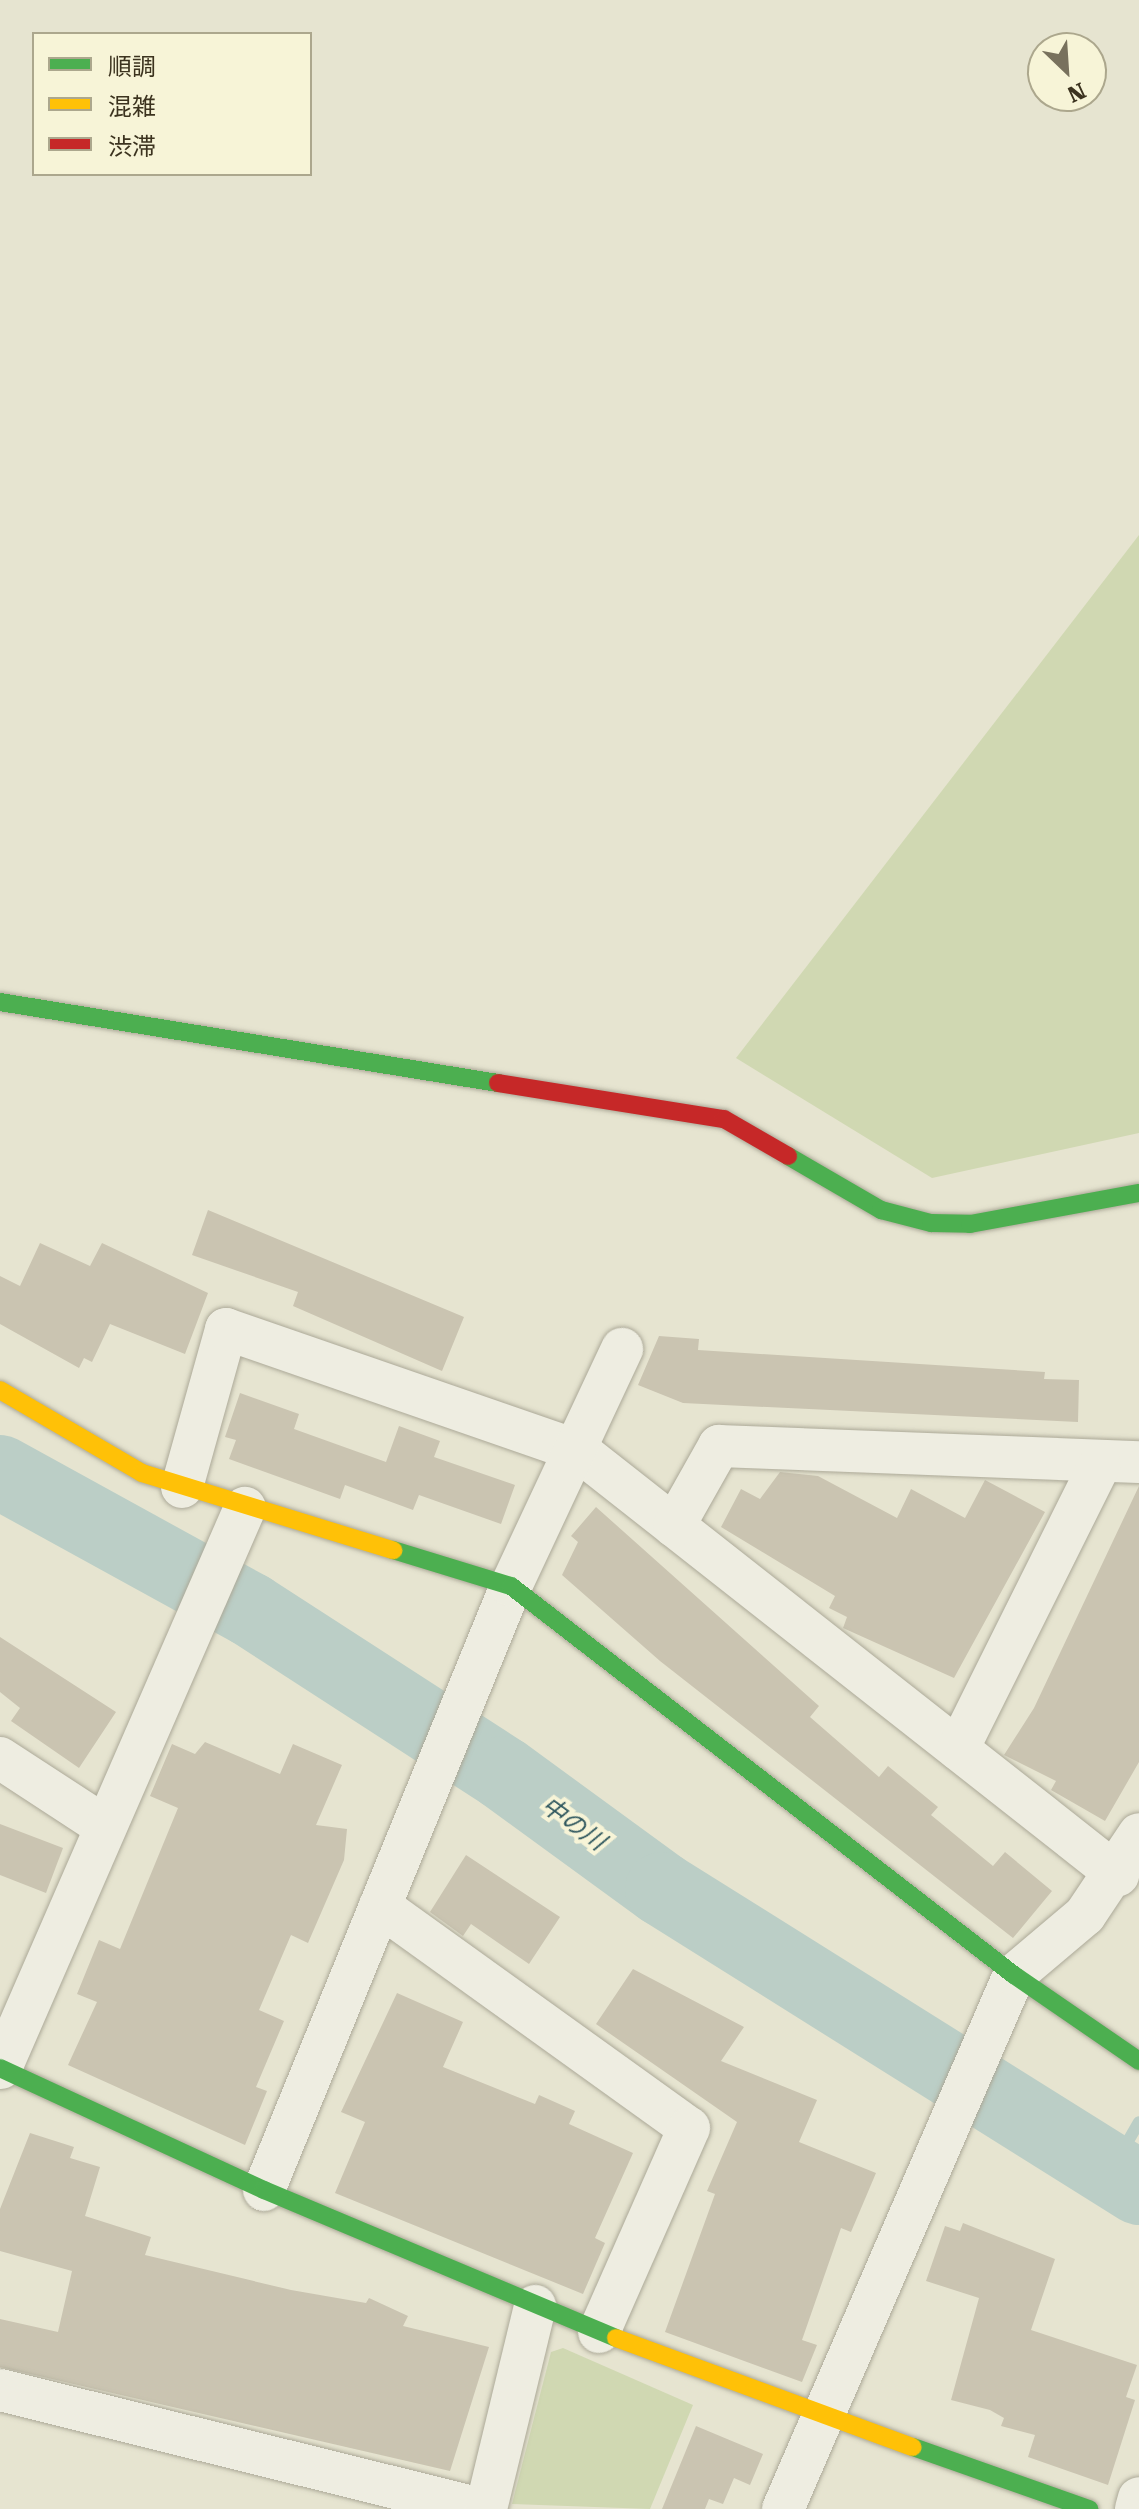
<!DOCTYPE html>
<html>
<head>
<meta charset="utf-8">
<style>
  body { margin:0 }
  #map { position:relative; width:1139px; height:2509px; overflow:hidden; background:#e6e4d0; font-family:"Roboto Serif","Noto Sans JP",serif }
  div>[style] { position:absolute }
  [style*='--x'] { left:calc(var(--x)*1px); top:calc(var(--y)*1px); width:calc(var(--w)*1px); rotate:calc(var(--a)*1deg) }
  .green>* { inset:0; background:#d0d8b2 }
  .stream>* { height:12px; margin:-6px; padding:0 6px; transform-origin:6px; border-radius:6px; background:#bbcec6 }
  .river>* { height:74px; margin:-37px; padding:0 37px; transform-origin:37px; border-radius:37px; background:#bbcec6 }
  .building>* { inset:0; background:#cac4b1 }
  .roads { filter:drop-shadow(0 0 2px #aca998) drop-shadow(0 0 2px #aca998) }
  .street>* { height:42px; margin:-21px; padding:0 21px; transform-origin:21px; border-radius:21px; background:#eeede1 }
  .fast>* { height:18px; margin:-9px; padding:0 9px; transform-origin:9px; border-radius:9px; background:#4caf50 }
  .slow>* { height:18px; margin:-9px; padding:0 9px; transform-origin:9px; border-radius:9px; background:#ffc107 }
  .jam>* { height:18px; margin:-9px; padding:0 9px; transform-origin:9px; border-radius:9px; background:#c62828 }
  span { translate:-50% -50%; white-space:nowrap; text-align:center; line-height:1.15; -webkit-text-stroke:8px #f7f4d7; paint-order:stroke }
  .water-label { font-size:24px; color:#2e565d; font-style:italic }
  .legend { position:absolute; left:32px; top:32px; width:280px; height:144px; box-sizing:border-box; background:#f7f4d7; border:2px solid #aca78d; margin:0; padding:10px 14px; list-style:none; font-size:24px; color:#3c331f }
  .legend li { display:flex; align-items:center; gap:16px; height:40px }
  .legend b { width:40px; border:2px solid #aca78d }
  .north { position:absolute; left:1027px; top:32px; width:80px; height:80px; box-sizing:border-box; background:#f7f4d7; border:2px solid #aca78d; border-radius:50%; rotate:155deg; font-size:22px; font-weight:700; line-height:32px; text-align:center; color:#3c331f }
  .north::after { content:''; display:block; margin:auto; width:28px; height:36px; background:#78715d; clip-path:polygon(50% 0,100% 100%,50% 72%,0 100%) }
</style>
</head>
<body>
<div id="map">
  <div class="green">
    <i style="clip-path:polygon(1139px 535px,1139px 1133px,932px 1178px,736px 1058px)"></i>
    <i style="clip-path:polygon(563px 2348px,693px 2405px,650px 2509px,512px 2504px,551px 2352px)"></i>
  </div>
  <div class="stream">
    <i style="--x:1112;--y:2169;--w:54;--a:-60.1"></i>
  </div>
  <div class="river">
    <i style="--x:0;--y:1472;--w:286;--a:28.8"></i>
    <i style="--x:251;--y:1610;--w:300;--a:32.9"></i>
    <i style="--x:503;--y:1773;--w:197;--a:36.1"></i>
    <i style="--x:662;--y:1889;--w:563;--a:32.08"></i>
  </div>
  <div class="building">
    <i style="clip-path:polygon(208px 1210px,464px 1317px,442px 1371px,293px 1306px,298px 1292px,192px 1255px)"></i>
    <i style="clip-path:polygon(40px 1243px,90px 1266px,102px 1243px,208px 1293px,185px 1354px,110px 1324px,92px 1362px,84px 1358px,79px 1368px,0 1324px,0 1276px,20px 1286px)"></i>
    <i style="clip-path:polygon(659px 1336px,699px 1339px,698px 1350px,1045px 1372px,1044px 1379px,1079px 1380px,1078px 1422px,683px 1403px,638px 1385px)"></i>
    <i style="clip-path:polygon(240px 1393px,299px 1414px,294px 1429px,386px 1462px,399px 1426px,440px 1441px,434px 1457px,515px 1485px,501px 1524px,419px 1495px,413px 1510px,345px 1485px,340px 1499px,229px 1459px,236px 1440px,225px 1437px)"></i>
    <i style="clip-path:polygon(780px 1472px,818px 1476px,897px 1518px,911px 1489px,965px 1518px,985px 1480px,1045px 1512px,954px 1678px,843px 1628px,847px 1617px,829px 1608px,835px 1596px,721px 1527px,741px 1489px,760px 1499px)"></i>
    <i style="clip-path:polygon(1139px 1486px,1139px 1762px,1105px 1821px,1051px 1790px,1056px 1781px,1004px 1755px,1034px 1708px)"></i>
    <i style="clip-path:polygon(596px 1507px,819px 1706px,810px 1717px,879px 1777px,888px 1766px,938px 1807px,931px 1815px,993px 1866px,1005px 1852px,1052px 1891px,1013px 1938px,660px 1661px,562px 1575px,578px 1542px,571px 1536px)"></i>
    <i style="clip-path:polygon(0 1637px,116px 1712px,79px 1768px,11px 1721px,20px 1708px,0 1692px)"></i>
    <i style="clip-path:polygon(205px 1742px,280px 1774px,293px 1744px,342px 1765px,316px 1825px,347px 1829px,344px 1860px,308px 1943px,291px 1935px,259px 2010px,284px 2021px,256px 2087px,267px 2091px,245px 2145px,68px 2065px,97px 2002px,77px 1994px,99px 1940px,120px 1949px,178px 1808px,150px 1796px,172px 1744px,195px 1754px)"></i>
    <i style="clip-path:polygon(0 1824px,63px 1848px,46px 1893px,0 1875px)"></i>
    <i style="clip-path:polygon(466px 1855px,560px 1917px,529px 1964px,471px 1924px,463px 1936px,430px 1912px)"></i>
    <i style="clip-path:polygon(633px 1969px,744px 2027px,721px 2061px,817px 2100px,799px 2142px,876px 2173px,851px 2232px,841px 2228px,802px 2340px,817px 2345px,802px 2382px,665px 2332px,715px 2194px,707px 2191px,737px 2122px,596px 2024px)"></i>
    <i style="clip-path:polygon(397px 1993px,463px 2022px,443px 2067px,535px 2104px,539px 2095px,575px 2111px,569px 2124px,633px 2153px,595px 2238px,605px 2243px,583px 2294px,335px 2193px,365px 2122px,341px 2112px)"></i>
    <i style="clip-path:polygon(30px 2133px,74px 2147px,70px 2158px,100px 2167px,85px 2216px,151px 2237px,145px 2255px,291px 2290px,366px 2303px,369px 2298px,408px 2316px,403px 2326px,489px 2347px,450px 2471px,0 2367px,0 2319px,58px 2332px,72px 2271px,0 2251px,0 2209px)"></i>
    <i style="clip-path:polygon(963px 2223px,1055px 2259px,1031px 2330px,1137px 2365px,1126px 2397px,1135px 2400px,1108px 2485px,1028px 2457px,1035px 2435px,1001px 2426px,1004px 2418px,990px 2410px,951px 2400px,979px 2298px,926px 2281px,945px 2226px,960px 2231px)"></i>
    <i style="clip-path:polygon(696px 2426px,763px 2454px,750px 2485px,734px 2478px,723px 2504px,709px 2499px,705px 2509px,662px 2509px)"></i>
  </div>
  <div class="roads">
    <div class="street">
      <i style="--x:182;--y:1487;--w:164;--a:-74.4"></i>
      <i style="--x:226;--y:1329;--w:373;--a:19.1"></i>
      <i style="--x:579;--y:1451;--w:686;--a:38.19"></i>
      <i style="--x:674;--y:1526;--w:92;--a:-60.6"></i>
      <i style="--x:719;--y:1446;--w:420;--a:2.2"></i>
      <i style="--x:958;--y:1749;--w:318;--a:-63.5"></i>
      <i style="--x:0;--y:1758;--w:126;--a:33.1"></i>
      <i style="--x:380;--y:1906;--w:380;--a:35.7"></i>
      <i style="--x:689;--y:2128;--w:223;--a:113.8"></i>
      <i style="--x:1;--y:2068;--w:611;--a:-66.46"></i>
      <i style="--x:264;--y:2190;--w:653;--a:-67.76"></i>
      <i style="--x:511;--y:1586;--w:262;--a:-64.9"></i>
      <i style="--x:0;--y:2390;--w:496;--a:13.9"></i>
      <i style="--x:486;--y:2509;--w:209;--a:-76.4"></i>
      <i style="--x:783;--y:2509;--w:582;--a:-66.61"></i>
      <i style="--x:1014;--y:1975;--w:93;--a:-40.2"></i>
      <i style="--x:1085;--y:1915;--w:97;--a:-56.3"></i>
      <i style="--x:1136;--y:2509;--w:11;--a:-75"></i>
    </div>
    <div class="fast">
      <i style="--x:0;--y:1002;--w:505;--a:9.24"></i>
      <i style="--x:788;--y:1156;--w:108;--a:30.1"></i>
      <i style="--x:881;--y:1210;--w:52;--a:14.6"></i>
      <i style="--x:931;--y:1223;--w:39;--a:1"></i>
      <i style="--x:970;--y:1224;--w:172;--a:-10.4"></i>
      <i style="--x:393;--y:1550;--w:123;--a:17"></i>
      <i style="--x:511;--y:1586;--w:636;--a:37.72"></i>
      <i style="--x:1014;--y:1975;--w:152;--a:34.5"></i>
      <i style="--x:0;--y:2068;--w:291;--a:24.8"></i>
      <i style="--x:264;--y:2190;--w:382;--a:22.8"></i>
      <i style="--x:913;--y:2447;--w:187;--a:19.4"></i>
    </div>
    <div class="slow">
      <i style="--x:0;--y:1390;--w:164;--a:30.3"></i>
      <i style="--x:142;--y:1473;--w:263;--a:17.1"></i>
      <i style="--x:616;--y:2338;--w:316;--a:20.2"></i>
    </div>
    <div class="jam">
      <i style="--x:498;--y:1083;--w:229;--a:9.1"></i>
      <i style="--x:724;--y:1119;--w:74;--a:30"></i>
    </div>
  </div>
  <div class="water-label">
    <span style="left:573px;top:1824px;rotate:36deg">中の川</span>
  </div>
  <ul class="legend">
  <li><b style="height:10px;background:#4caf50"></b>順調</li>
  <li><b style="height:10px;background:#ffc107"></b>混雑</li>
  <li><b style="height:10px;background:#c62828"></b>渋滞</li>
  </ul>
  <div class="north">N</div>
</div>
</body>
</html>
